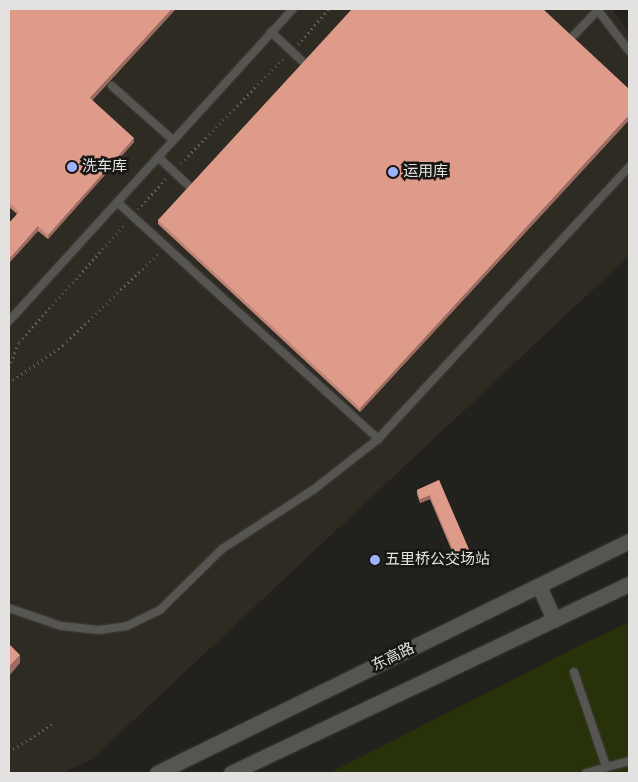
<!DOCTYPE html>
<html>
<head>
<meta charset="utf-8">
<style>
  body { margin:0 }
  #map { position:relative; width:638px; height:782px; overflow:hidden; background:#22211d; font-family:Roboto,"Noto Sans SC",sans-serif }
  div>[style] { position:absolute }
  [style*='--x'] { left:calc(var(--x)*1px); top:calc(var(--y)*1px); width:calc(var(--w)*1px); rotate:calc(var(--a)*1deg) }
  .built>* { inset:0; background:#2d2b22 }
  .green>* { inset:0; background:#27320a }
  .path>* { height:3px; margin-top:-1.5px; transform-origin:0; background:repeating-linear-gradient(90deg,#666562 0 1px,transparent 0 5px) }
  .roads { filter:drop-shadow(0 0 1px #3f3e3b) drop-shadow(0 0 1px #3f3e3b) }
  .lane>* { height:8px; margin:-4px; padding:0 4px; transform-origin:4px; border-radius:4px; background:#575551 }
  .secondary>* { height:15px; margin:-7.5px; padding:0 7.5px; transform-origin:7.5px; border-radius:7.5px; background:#575551 }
  .wall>* { inset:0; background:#bf8577 }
  .shaded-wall>* { inset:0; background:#9b6c61 }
  .building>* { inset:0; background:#de9b8a }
  .dots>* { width:14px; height:14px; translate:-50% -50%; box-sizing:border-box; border:2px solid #181714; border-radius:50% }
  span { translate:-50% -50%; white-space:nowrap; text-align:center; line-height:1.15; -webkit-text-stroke:5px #181714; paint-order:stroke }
  .poi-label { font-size:15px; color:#e3e2e0 }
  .left { translate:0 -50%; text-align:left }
  .street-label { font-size:15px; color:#e3e2e0 }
  .frame { position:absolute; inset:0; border:10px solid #e3e2e0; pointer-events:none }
</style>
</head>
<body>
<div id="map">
  <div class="built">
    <i style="clip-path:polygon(9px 9px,612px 9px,629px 32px,629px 256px,91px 760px,63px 773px,9px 773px)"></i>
  </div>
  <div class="green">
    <i style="clip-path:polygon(629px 622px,629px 773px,329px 773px,583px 644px)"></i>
  </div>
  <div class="path">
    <i style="--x:298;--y:44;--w:47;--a:-48.5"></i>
    <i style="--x:181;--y:163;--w:146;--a:-45.6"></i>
    <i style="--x:138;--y:209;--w:41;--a:-47"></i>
    <i style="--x:9;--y:367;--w:27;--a:-68"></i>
    <i style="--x:19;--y:342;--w:160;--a:-48"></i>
    <i style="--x:9;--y:383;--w:66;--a:-35.1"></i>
    <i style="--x:63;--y:345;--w:132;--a:-43.8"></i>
    <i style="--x:9;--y:752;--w:54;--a:-32.8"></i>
  </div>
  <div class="roads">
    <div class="lane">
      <i style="--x:597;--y:9;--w:53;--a:52.7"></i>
      <i style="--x:271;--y:32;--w:41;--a:43"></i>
      <i style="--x:574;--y:35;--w:35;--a:-46"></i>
      <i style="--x:112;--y:86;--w:81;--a:41.5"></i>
      <i style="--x:158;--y:157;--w:41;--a:43"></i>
      <i style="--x:117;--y:202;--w:353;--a:42.2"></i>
      <i style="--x:9;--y:321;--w:422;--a:-47.7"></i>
      <i style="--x:9;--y:608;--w:55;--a:19.1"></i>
      <i style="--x:61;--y:626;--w:38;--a:6"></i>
      <i style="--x:99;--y:630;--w:28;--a:-8"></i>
      <i style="--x:127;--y:626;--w:37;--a:-26"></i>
      <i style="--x:160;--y:610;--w:87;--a:-44.5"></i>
      <i style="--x:222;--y:549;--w:108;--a:-33"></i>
      <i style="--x:313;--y:490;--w:83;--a:-38.1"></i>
      <i style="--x:378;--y:439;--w:370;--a:-47.3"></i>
      <i style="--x:574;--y:672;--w:99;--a:71.2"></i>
      <i style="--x:586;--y:773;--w:45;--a:-15.6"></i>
    </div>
    <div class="secondary">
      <i style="--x:539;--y:586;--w:37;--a:66"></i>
      <i style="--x:157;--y:773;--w:526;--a:-26.18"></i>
      <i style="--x:231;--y:773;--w:441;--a:-25.4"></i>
    </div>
  </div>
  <div class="wall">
    <i style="clip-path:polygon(9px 9px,92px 100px,134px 142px,48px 239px,38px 231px,9px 263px,9px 223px,17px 214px,9px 207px)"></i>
    <i style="clip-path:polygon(629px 89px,629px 120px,360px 412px,158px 224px,158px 220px)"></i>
    <i style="clip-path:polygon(439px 480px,471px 558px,450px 567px,446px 559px,446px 554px,452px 551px,430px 499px,420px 503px,417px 494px,417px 490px)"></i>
  </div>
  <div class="shaded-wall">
    <i style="clip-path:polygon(172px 9px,176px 9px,90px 103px,90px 98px)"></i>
    <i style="clip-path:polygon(629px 115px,629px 120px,360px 412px,360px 408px)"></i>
    <i style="clip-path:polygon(134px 138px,134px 142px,48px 239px,48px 235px)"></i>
    <i style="clip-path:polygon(38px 226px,38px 231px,9px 263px,9px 259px)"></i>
    <i style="clip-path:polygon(430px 495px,430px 499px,420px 503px,420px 499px)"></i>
    <i style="clip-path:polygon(471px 554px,471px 558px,450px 567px,450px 563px)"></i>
    <i style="clip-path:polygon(20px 655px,20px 663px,9px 676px,9px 667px)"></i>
  </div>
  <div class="building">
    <i style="clip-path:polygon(9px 9px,172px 9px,90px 98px,134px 138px,48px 235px,38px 226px,9px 259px,9px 223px,19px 212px,9px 202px)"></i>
    <i style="clip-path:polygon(352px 9px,543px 9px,629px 89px,629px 115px,360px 408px,158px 220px)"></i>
    <i style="clip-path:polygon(439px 480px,471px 554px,450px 563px,446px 554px,454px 551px,430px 495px,420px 499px,417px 490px)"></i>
    <i style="clip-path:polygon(9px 644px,20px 655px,9px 667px)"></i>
  </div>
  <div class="dots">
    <i style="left:72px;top:167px;background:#a1b2fd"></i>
    <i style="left:393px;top:172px;background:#a1b2fd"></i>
    <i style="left:375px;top:560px;background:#a1b2fd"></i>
  </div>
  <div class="poi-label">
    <span class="left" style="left:82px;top:167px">洗车库</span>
    <span class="left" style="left:403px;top:172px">运用库</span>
    <span class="left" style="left:385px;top:560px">五里桥公交场站</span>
  </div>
  <div class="street-label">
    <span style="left:393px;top:657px;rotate:-26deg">东高路</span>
  </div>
  <div class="frame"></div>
</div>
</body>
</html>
